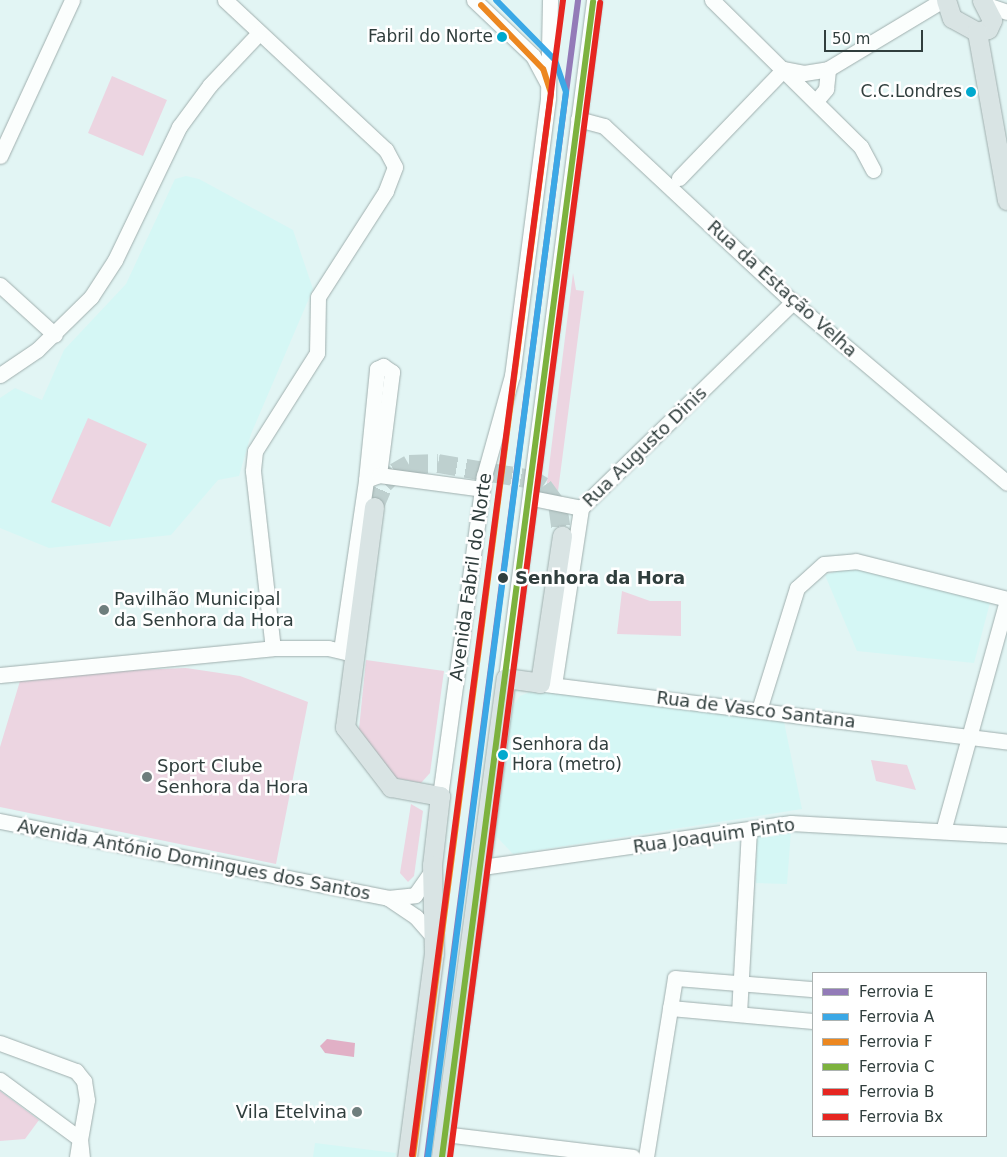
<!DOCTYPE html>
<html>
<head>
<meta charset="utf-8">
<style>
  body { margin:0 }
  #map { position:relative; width:1007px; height:1157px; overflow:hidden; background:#e2f5f4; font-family:"DejaVu Sans",sans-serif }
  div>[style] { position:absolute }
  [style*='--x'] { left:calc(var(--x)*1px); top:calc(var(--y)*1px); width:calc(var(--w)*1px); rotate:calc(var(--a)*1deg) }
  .built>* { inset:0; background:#d5f7f5 }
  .green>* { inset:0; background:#ecd5e1 }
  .water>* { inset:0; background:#e1b0c6 }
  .major-tunnel>* { height:19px; margin-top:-9.5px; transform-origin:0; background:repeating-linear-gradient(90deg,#bed0cf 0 19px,transparent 0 28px) }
  .roads { filter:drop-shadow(0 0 1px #a0afae) drop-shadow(0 0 1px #a0afae) }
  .minor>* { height:15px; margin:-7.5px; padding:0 7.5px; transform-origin:7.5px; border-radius:7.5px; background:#fbfefd }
  .major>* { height:19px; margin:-9.5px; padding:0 9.5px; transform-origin:9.5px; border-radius:9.5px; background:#d9e4e4 }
  .rail-1>* { height:6px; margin:-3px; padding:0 3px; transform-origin:3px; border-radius:3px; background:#937bb8 }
  .rail-2>* { height:6px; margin:-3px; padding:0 3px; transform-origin:3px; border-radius:3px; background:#3ba8e6 }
  .rail-3>* { height:6px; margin:-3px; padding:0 3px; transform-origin:3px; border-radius:3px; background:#ec8720 }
  .rail-4>* { height:6px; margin:-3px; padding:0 3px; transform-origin:3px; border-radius:3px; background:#7db23e }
  .rail-5>* { height:6px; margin:-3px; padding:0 3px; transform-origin:3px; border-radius:3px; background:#e62621 }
  .rail-6>* { height:6px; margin:-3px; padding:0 3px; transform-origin:3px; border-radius:3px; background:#e62621 }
  .dots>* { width:14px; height:14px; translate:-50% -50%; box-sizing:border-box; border:2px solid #fff; border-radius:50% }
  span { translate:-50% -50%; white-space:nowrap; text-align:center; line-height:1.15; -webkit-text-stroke:5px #fff; paint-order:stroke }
  .bus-label { font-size:17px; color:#303e3d }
  .right { translate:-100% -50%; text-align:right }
  .left { translate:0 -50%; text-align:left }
  .street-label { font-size:18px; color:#303e3d }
  .stop-label { font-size:18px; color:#303e3d; font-weight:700 }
  .poi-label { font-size:18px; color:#303e3d }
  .legend { position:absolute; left:812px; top:972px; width:175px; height:165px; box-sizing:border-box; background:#fff; border:1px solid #acb2b1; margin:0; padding:6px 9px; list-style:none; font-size:15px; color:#303e3d }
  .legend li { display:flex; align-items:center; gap:10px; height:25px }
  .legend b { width:25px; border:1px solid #acb2b1 }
  .scale { position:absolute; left:824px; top:30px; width:99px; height:22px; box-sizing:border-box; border:2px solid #303e3d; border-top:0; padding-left:6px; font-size:15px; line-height:18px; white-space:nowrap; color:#303e3d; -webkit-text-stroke:4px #fff; paint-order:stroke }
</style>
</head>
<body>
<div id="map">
  <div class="built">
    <i style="clip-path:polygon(186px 176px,199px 179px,293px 230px,313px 289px,251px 434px,239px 476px,218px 480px,171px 535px,49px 548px,0 528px,0 398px,15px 388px,42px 400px,64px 350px,126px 284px,175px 179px)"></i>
    <i style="clip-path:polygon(854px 566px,991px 599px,974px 663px,857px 651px,825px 575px)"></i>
    <i style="clip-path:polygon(535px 690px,784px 722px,802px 809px,513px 854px,496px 836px,512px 708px,520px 696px)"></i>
    <i style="clip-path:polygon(791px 831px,787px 884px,756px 883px,757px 835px)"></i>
    <i style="clip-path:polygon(315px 1143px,396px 1153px,395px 1157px,313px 1157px)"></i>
  </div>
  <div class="green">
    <i style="clip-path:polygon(112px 76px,167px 100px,143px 156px,88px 133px)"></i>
    <i style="clip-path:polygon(573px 273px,576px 290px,584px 291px,558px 491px,547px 483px)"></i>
    <i style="clip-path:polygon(88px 418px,147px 444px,110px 527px,51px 502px)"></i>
    <i style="clip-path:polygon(622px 591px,650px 601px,681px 601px,681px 636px,617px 634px)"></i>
    <i style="clip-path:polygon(366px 660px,444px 671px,430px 773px,421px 783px,395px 778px,359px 729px)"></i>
    <i style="clip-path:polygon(186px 668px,240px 676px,308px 702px,276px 864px,0 807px,0 747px,20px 681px,61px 677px,62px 673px)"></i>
    <i style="clip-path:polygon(871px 760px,907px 765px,916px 790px,876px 781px)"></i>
    <i style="clip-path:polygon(411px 804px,423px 811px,414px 876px,408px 882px,400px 873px)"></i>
    <i style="clip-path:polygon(0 1091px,39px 1120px,25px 1139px,0 1141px)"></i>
  </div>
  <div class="water">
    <i style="clip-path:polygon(327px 1039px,355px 1043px,354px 1057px,325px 1053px,320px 1046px)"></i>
  </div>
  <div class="major-tunnel">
    <i style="--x:374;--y:507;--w:26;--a:-67"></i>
    <i style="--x:384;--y:483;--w:16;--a:-45"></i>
    <i style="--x:395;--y:472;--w:16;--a:-30"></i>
    <i style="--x:409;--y:464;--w:29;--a:-2"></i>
    <i style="--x:438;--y:463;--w:95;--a:9.7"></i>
    <i style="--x:532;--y:479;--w:13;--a:32"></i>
    <i style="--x:543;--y:486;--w:26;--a:54"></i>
    <i style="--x:558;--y:507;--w:29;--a:82"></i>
  </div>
  <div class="roads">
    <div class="minor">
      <i style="--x:225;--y:0;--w:220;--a:43"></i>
      <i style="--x:386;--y:150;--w:19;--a:62"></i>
      <i style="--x:395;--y:167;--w:26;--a:111"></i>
      <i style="--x:386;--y:191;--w:126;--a:122.7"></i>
      <i style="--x:318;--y:297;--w:56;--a:91"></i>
      <i style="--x:317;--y:353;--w:116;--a:122.3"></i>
      <i style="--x:255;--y:451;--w:20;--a:96"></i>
      <i style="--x:253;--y:471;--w:178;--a:83.6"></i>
      <i style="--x:474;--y:0;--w:81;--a:43.5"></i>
      <i style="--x:533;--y:56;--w:30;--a:62"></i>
      <i style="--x:712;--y:0;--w:209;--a:44.6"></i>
      <i style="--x:861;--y:147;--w:26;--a:62"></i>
      <i style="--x:987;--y:5;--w:21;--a:19"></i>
      <i style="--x:784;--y:69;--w:20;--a:11"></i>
      <i style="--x:804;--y:73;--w:24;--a:-9"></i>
      <i style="--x:828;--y:69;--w:134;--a:-31"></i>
      <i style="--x:816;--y:101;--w:16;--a:-50"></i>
      <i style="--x:826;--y:89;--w:20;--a:-84"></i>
      <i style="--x:578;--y:119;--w:27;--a:15"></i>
      <i style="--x:604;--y:126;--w:258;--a:43"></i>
      <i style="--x:793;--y:302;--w:280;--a:40.2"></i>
      <i style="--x:0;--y:156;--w:172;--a:-65.2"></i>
      <i style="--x:679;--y:178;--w:151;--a:-46.1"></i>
      <i style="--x:0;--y:285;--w:74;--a:42.3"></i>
      <i style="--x:0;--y:375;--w:45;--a:-34"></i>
      <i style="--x:37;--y:350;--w:76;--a:-44.5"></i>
      <i style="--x:91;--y:297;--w:44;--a:-57"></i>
      <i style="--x:115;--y:260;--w:148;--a:-64.3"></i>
      <i style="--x:179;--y:127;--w:52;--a:-53.6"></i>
      <i style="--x:210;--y:85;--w:71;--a:-46.7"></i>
      <i style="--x:366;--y:480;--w:112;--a:-84.3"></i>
      <i style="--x:377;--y:369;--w:7;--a:-27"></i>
      <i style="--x:383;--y:366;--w:11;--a:34"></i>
      <i style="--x:392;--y:372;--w:104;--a:97.2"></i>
      <i style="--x:532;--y:498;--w:50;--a:11.5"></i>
      <i style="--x:341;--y:650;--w:172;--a:-81.6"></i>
      <i style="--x:366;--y:480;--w:14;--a:-21"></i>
      <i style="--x:379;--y:475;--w:104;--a:7.7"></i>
      <i style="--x:0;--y:675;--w:274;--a:-5.6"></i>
      <i style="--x:273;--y:648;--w:55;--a:0"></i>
      <i style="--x:328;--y:648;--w:26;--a:13"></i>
      <i style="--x:506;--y:678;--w:684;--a:-82.6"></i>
      <i style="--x:544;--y:684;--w:467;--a:7.1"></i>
      <i style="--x:554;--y:685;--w:179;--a:-81.3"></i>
      <i style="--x:581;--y:508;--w:296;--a:-44.2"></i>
      <i style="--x:759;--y:710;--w:128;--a:-72.7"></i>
      <i style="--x:797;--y:588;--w:36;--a:-42"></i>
      <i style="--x:824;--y:564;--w:32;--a:-5"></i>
      <i style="--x:856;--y:561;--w:156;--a:14.1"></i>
      <i style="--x:440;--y:796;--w:323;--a:-82.2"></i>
      <i style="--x:484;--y:476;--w:104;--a:-74.4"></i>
      <i style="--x:512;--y:376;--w:281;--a:-82.6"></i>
      <i style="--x:548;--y:97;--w:97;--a:-88.8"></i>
      <i style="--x:0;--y:821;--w:396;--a:11.2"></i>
      <i style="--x:388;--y:898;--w:27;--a:-6"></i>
      <i style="--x:415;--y:895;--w:29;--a:-55"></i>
      <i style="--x:943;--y:831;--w:239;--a:-74.5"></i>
      <i style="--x:482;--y:867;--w:312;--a:-8.1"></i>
      <i style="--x:791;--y:823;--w:216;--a:3.2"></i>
      <i style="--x:388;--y:898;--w:34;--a:34"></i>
      <i style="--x:416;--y:917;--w:28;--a:49"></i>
      <i style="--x:670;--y:1008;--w:144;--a:5.2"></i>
      <i style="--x:739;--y:1014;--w:183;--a:-86.9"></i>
      <i style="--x:0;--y:1043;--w:81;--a:20.2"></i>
      <i style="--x:76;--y:1071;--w:13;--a:51"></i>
      <i style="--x:84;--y:1081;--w:19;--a:81"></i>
      <i style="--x:87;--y:1100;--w:40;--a:100"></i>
      <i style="--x:0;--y:1080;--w:99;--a:36.4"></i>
      <i style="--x:444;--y:1134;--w:190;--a:6.9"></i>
      <i style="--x:77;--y:1157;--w:18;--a:-81"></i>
      <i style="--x:80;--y:1139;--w:18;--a:84"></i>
      <i style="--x:646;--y:1157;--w:181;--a:-80.8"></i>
      <i style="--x:675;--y:978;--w:138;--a:4.6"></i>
    </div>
    <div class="major">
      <i style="--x:946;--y:0;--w:19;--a:72"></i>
      <i style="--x:952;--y:18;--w:29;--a:29"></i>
      <i style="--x:977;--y:32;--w:11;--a:-15"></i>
      <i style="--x:988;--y:29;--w:10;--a:-66"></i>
      <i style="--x:992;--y:20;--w:22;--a:-117"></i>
      <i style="--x:977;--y:32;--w:171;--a:79.9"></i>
      <i style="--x:374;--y:507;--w:222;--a:97.5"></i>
      <i style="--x:345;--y:727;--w:76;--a:52.5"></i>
      <i style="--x:391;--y:787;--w:50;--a:10.4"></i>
      <i style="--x:440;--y:796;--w:69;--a:96.6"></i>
      <i style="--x:432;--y:865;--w:88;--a:88.7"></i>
      <i style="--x:434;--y:953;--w:206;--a:97.5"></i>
      <i style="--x:441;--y:1157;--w:483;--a:-82.3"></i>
      <i style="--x:506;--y:678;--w:34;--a:8"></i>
      <i style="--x:540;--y:683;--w:149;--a:-81.5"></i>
    </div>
  </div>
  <div class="rail-1">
    <i style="--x:427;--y:1157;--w:1167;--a:-82.56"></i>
  </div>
  <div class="rail-2">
    <i style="--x:428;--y:1157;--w:1074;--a:-82.62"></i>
    <i style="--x:566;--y:92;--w:34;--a:-109"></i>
    <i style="--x:555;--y:60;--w:84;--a:-134.5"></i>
  </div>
  <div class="rail-3">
    <i style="--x:413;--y:1156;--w:1072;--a:-82.6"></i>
    <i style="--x:551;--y:93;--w:25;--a:-108"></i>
    <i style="--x:543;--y:69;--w:89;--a:-134.1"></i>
  </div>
  <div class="rail-4">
    <i style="--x:442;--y:1157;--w:1165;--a:-82.55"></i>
  </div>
  <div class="rail-5">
    <i style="--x:412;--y:1155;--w:1165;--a:-82.55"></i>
  </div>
  <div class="rail-6">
    <i style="--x:450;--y:1157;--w:1164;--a:-82.59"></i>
  </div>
  <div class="dots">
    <i style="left:502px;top:37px;background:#00a9ce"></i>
    <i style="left:971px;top:92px;background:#00a9ce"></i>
    <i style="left:503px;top:578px;background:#303e3d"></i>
    <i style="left:104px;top:610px;background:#6e7e7d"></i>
    <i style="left:503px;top:755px;background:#00a9ce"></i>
    <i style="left:147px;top:777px;background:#6e7e7d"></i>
    <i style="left:357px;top:1112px;background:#6e7e7d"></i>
  </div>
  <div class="bus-label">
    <span class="right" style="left:493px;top:37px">Fabril do Norte</span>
    <span class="right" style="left:962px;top:92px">C.C.Londres</span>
    <span class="left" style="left:512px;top:755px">Senhora da<br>Hora (metro)</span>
  </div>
  <div class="street-label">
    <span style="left:782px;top:289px;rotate:42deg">Rua da Estação Velha</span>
    <span style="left:645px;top:447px;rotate:-44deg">Rua Augusto Dinis</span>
    <span style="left:471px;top:577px;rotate:-82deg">Avenida Fabril do Norte</span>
    <span style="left:756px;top:710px;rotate:7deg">Rua de Vasco Santana</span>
    <span style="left:714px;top:836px;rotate:-8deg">Rua Joaquim Pinto</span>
    <span style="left:194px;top:860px;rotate:11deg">Avenida António Domingues dos Santos</span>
  </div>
  <div class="stop-label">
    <span class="left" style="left:515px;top:578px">Senhora da Hora</span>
  </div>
  <div class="poi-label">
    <span class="left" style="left:114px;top:610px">Pavilhão Municipal<br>da Senhora da Hora</span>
    <span class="left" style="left:157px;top:777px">Sport Clube<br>Senhora da Hora</span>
    <span class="right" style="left:347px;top:1112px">Vila Etelvina</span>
  </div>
  <ul class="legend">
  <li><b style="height:6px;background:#937bb8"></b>Ferrovia E</li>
  <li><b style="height:6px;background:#3ba8e6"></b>Ferrovia A</li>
  <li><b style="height:6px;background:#ec8720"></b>Ferrovia F</li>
  <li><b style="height:6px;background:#7db23e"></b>Ferrovia C</li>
  <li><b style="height:6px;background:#e62621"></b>Ferrovia B</li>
  <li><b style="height:6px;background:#e62621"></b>Ferrovia Bx</li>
  </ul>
  <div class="scale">50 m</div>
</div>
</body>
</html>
